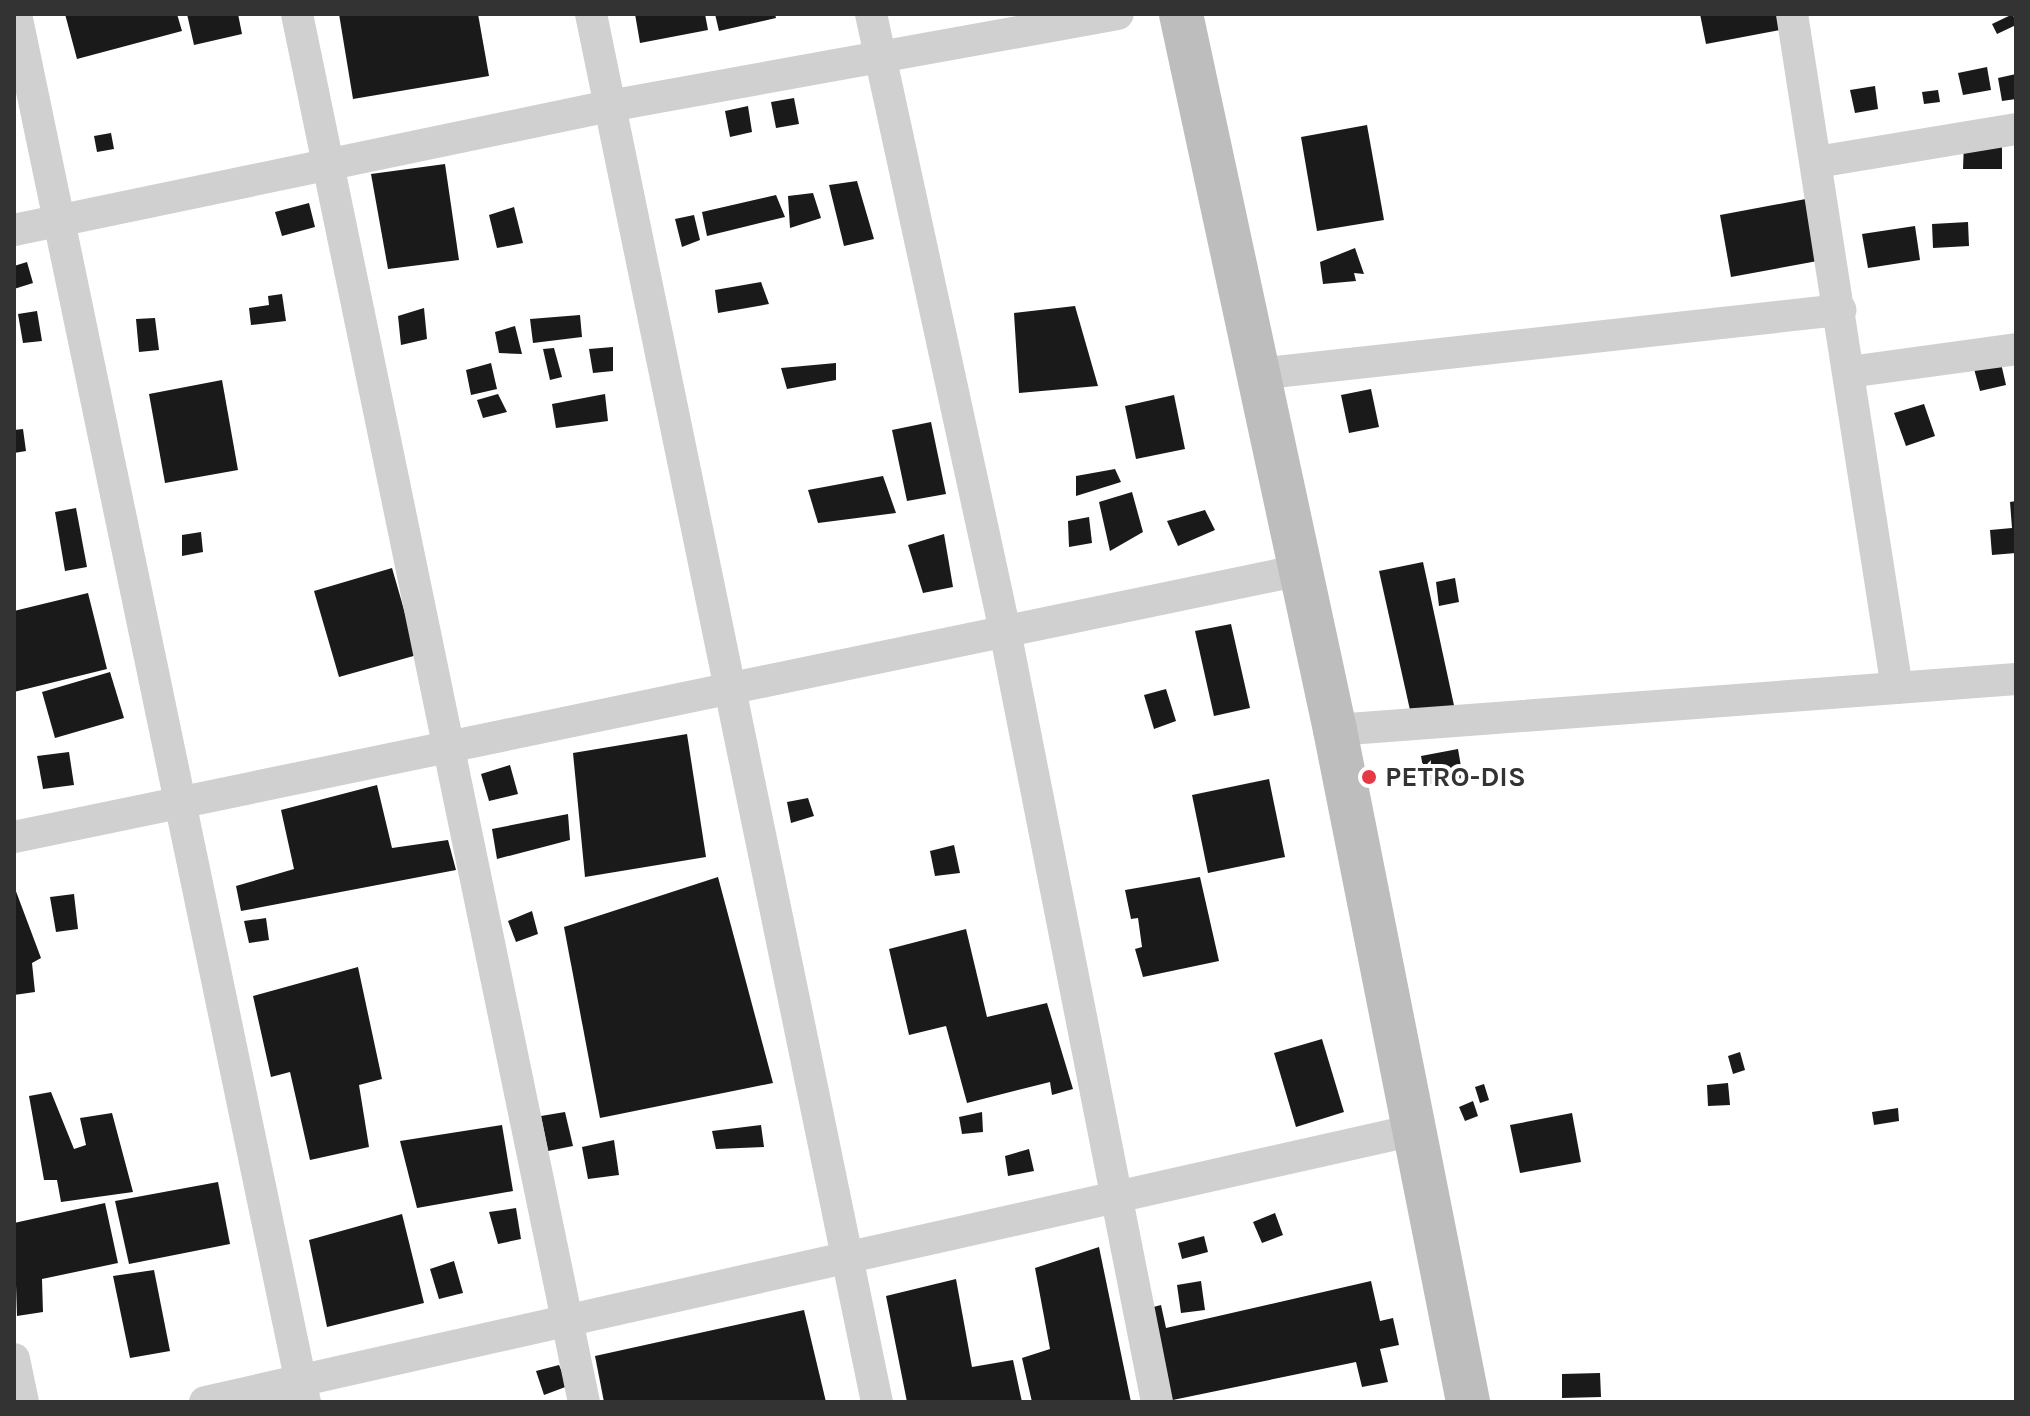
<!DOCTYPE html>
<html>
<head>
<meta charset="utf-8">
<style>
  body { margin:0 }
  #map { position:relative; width:2030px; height:1416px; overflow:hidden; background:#fff; font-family:Karla,sans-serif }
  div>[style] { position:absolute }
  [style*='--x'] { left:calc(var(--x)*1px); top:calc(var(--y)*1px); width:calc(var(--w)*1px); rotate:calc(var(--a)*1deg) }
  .building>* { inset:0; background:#1a1a1a }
  .street>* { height:32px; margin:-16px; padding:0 16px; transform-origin:16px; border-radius:16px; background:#d0d0d0 }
  .secondary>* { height:44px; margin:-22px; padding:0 22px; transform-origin:22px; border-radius:22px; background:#bdbdbd }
  .dots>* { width:22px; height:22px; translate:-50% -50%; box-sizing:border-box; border:4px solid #fff; border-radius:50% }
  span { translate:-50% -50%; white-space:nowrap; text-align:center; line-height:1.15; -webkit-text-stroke:8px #fff; paint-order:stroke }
  .poi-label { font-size:28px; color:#333; font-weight:700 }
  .left { translate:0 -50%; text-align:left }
  .frame { position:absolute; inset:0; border:16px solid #333; pointer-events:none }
</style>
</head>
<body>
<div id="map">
  <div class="building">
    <i style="clip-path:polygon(65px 14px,177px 14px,182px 31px,77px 59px)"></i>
    <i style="clip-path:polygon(187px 14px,238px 14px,242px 34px,194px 45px)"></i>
    <i style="clip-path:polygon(339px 14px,478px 14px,489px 76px,353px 99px)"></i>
    <i style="clip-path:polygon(635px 14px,705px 14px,708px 30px,640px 43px)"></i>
    <i style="clip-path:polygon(715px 14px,775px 14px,776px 18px,719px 31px)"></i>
    <i style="clip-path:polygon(1700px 14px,1783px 14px,1785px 29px,1706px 44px)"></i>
    <i style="clip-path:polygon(2013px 14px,2016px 25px,1997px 34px,1992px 24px)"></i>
    <i style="clip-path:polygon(1987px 67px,1991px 90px,1963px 95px,1958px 73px)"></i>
    <i style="clip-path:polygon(2016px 74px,2016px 99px,2002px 101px,1998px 78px)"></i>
    <i style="clip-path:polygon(1875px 86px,1878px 109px,1855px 113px,1850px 90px)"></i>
    <i style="clip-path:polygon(1938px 90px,1940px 102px,1924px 104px,1922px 92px)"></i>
    <i style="clip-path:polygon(794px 98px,799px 124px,776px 128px,771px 102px)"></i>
    <i style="clip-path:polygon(748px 106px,752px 132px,730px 137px,725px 111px)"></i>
    <i style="clip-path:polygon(1367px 125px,1384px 220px,1317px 231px,1301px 137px)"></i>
    <i style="clip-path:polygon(111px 133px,114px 149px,97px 152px,94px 136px)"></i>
    <i style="clip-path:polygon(1964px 142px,2002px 143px,2002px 169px,1963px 169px)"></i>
    <i style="clip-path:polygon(445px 164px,459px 260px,388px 269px,371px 174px)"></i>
    <i style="clip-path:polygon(857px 181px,874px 239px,844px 246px,829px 185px)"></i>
    <i style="clip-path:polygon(813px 193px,821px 218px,790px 228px,788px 196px)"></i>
    <i style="clip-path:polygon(776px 195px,785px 217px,707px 236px,702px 212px)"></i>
    <i style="clip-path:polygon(1811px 198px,1823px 260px,1731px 277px,1720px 215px)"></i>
    <i style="clip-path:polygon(309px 203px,315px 227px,282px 236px,275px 212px)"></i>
    <i style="clip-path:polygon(514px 207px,523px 243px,497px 248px,489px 215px)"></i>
    <i style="clip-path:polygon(694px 215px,700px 240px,682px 247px,675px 219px)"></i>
    <i style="clip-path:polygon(1968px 222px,1969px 246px,1933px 248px,1932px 224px)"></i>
    <i style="clip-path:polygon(1915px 226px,1920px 260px,1868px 268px,1862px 234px)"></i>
    <i style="clip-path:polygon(1355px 248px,1364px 274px,1354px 273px,1356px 281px,1323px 284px,1320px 262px)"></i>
    <i style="clip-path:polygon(27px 262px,33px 283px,14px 289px,14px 266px)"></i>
    <i style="clip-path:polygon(761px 282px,769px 304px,718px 313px,715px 290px)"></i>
    <i style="clip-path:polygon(282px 294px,286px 321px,251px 325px,249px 308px,269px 305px,268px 296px)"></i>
    <i style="clip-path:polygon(1075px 306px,1098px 386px,1019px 393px,1014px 313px)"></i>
    <i style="clip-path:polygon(424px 308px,427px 339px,401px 345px,398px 316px)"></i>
    <i style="clip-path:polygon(37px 311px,42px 341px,23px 343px,18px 314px)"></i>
    <i style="clip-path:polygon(580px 315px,582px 337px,533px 343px,530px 319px)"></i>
    <i style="clip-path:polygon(155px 318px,159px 350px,139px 352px,136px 319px)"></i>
    <i style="clip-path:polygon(515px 326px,522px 354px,499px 353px,495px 332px)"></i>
    <i style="clip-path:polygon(613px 347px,613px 371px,593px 373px,589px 349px)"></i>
    <i style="clip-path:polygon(554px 348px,562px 377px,550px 380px,543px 349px)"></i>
    <i style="clip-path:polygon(2000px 359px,2006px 385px,1980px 391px,1973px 365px)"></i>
    <i style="clip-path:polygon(491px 363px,497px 389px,471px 395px,466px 370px)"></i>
    <i style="clip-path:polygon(836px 363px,836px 380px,787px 389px,781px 368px)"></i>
    <i style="clip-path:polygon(222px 380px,238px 470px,165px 483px,149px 394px)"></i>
    <i style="clip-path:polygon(1371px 389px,1379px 427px,1349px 433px,1341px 395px)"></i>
    <i style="clip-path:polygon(498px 394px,507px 412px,483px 418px,477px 400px)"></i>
    <i style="clip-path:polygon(605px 394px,608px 421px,556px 428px,552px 404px)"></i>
    <i style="clip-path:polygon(1174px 395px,1185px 449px,1136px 459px,1125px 406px)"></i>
    <i style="clip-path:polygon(1924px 404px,1935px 436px,1906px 446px,1894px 413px)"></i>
    <i style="clip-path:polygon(931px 422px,946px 494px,907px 501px,892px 430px)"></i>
    <i style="clip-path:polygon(23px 429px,26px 451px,14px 453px,14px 430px)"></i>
    <i style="clip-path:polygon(1115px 469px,1121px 482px,1076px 496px,1076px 476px)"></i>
    <i style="clip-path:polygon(883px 476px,896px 513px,818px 523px,808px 490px)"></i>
    <i style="clip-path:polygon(1132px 492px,1143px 532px,1110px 551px,1099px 502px)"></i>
    <i style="clip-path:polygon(2016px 501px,2016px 553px,1992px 555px,1990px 530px,2012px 528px,2010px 502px)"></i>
    <i style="clip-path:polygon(76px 508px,87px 567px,65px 571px,55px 512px)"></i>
    <i style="clip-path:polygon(1205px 510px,1215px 530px,1178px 546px,1167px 521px)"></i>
    <i style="clip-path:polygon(1089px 517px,1092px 543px,1069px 547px,1068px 521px)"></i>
    <i style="clip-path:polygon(201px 532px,203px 552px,182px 556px,182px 535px)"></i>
    <i style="clip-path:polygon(944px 534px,953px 587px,923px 593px,908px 545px)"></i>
    <i style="clip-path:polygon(1423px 562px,1455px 710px,1412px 719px,1379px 571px)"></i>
    <i style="clip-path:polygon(392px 568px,417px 655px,339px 677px,314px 591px)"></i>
    <i style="clip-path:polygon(1455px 578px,1459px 602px,1439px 606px,1436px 582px)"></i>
    <i style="clip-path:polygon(88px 593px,107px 669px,14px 692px,14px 611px)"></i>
    <i style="clip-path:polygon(1231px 624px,1250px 708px,1214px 716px,1195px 631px)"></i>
    <i style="clip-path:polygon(110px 672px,124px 718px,55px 738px,42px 692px)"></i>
    <i style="clip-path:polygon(1166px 689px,1176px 721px,1154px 729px,1144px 695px)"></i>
    <i style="clip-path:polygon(687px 734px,706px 857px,585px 877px,573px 753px)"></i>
    <i style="clip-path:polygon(1458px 749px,1463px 778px,1426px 785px,1421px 756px)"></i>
    <i style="clip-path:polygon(69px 752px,74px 785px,43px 789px,37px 756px)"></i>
    <i style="clip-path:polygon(510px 765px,518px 794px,489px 801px,481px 774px)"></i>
    <i style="clip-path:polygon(1269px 779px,1285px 857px,1208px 873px,1192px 795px)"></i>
    <i style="clip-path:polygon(377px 785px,392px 848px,448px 840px,456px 870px,241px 911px,236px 886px,294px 869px,281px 810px)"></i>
    <i style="clip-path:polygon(808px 798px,814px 816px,791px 823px,787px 802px)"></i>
    <i style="clip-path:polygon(568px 814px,570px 840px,497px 859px,492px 829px)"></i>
    <i style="clip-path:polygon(954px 845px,960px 873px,935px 876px,930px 851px)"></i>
    <i style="clip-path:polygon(718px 877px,773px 1083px,600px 1118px,564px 927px)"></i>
    <i style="clip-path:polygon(1200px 877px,1219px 961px,1143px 977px,1135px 949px,1142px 947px,1138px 918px,1131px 919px,1125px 890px)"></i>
    <i style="clip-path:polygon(14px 886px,41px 958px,32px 963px,35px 992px,14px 995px)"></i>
    <i style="clip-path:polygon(74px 894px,78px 929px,56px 932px,50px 897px)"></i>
    <i style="clip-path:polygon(532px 911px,538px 934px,516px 942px,508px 921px)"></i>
    <i style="clip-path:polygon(266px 918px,269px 940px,249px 943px,244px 921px)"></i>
    <i style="clip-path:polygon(966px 929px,987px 1017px,1047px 1003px,1073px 1089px,1052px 1095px,1050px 1082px,967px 1103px,946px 1026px,909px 1035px,889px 949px)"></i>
    <i style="clip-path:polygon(358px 967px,382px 1079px,359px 1085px,369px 1147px,310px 1160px,290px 1072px,271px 1077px,253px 996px)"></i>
    <i style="clip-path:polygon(1322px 1039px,1344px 1112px,1296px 1127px,1274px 1053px)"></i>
    <i style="clip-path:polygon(1740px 1052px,1745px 1070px,1733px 1074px,1728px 1056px)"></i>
    <i style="clip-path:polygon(1728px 1083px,1730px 1105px,1708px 1106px,1707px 1085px)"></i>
    <i style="clip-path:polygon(1484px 1084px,1489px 1100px,1480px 1103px,1475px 1087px)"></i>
    <i style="clip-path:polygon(51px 1092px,74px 1149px,86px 1145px,80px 1118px,112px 1113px,133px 1192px,61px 1202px,57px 1180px,44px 1180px,29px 1096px)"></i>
    <i style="clip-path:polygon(1473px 1101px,1478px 1116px,1465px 1121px,1459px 1107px)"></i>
    <i style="clip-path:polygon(1898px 1108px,1899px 1121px,1874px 1125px,1872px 1112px)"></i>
    <i style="clip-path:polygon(565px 1112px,573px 1146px,548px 1151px,541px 1116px)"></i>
    <i style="clip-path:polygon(982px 1112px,983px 1132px,962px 1134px,959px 1117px)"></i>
    <i style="clip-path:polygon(1572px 1113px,1581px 1162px,1520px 1173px,1510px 1125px)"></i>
    <i style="clip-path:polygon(502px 1125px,513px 1191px,417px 1208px,400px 1141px)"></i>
    <i style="clip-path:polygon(761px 1125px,764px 1147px,716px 1149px,712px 1131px)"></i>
    <i style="clip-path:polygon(614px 1140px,619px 1175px,588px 1179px,582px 1147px)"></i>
    <i style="clip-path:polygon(1029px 1149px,1034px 1171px,1008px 1176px,1005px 1156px)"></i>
    <i style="clip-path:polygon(218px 1182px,230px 1244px,129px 1264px,115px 1201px)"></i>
    <i style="clip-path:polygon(105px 1203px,118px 1263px,42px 1279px,43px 1312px,17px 1316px,14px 1223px)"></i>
    <i style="clip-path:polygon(516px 1208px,521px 1239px,498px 1244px,489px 1212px)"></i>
    <i style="clip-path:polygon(1275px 1213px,1283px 1235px,1262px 1243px,1253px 1222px)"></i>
    <i style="clip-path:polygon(402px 1214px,424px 1303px,327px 1327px,309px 1240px)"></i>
    <i style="clip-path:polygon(1204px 1236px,1208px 1252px,1182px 1259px,1178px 1243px)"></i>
    <i style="clip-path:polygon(1099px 1247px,1131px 1402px,1032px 1402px,1022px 1358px,1050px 1349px,1035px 1268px)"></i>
    <i style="clip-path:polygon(454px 1261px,463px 1293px,439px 1299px,430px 1269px)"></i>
    <i style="clip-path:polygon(154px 1270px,170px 1351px,130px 1358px,113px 1276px)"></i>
    <i style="clip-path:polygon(956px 1279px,972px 1367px,1013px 1360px,1022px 1402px,907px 1402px,886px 1296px)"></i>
    <i style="clip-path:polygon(1201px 1281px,1205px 1310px,1181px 1313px,1177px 1285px)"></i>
    <i style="clip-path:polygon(1371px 1281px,1380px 1321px,1393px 1318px,1399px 1345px,1380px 1349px,1388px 1382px,1362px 1387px,1356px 1362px,1163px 1402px,1142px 1310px,1161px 1305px,1166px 1328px)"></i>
    <i style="clip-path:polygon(804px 1310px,826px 1402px,604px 1402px,595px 1356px)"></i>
    <i style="clip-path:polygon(559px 1365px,568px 1386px,544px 1395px,536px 1371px)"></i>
    <i style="clip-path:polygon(1600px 1373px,1601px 1397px,1562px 1398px,1562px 1374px)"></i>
  </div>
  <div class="street">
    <i style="--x:16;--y:14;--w:1418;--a:78.24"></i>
    <i style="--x:297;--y:14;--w:1417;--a:78.32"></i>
    <i style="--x:591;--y:14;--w:1417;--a:78.36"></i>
    <i style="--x:871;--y:14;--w:631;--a:77.75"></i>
    <i style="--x:1005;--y:631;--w:786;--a:78.85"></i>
    <i style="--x:1792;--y:14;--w:682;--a:81.15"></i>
    <i style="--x:1817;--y:162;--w:202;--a:-9.4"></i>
    <i style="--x:14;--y:230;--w:608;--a:-11.77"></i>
    <i style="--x:609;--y:106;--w:517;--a:-10.25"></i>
    <i style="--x:1849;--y:372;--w:169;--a:-7.8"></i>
    <i style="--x:1258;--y:374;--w:586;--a:-6.28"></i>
    <i style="--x:1335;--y:730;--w:683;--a:-4.28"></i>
    <i style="--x:14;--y:837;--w:1314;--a:-11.72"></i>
    <i style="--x:14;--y:1359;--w:44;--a:78.2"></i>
    <i style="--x:205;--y:1402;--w:1239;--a:-12.68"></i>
  </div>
  <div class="secondary">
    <i style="--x:1181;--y:14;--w:732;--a:77.86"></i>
    <i style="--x:1335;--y:730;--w:685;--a:78.8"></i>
  </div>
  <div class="dots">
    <i style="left:1369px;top:777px;background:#e63946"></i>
  </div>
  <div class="poi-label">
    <span class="left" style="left:1385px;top:777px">PETRO-DIS</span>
  </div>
  <div class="frame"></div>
</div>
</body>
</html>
